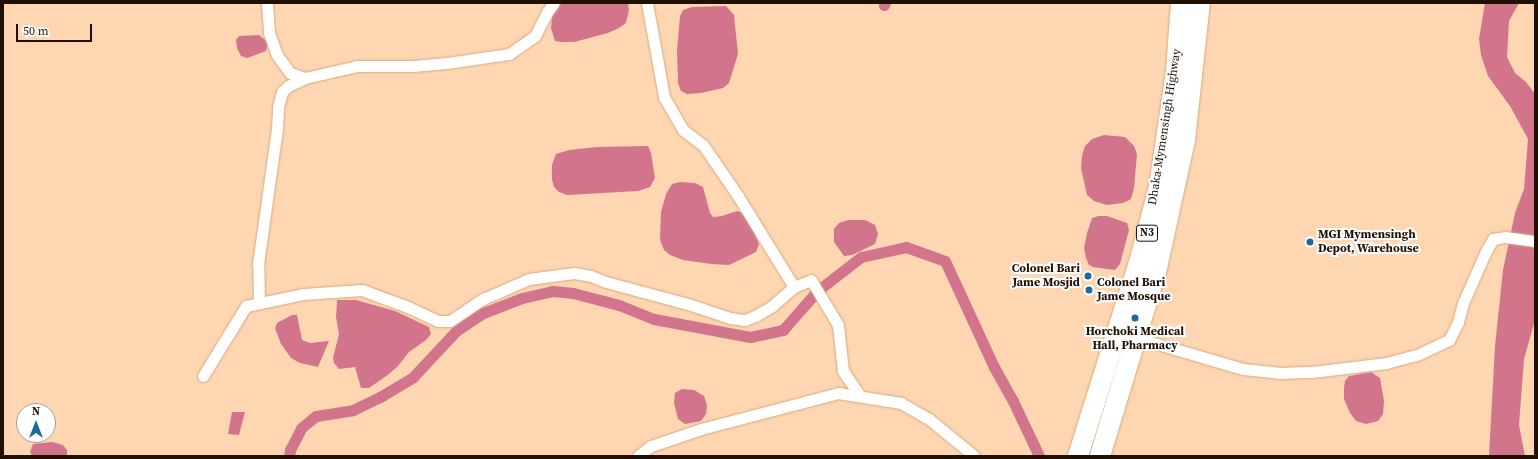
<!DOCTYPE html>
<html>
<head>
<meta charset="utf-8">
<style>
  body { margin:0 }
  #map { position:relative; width:1538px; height:459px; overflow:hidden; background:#fed6b2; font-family:"Source Serif 4",serif }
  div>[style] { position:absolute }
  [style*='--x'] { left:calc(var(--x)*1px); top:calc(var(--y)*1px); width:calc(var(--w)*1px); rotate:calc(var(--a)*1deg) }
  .water>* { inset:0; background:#d3748d }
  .canal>* { height:11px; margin:-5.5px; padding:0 5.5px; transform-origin:5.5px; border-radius:5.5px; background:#d3748d }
  .roads { filter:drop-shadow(0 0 1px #d9a97d) drop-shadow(0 0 1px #d9a97d) }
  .street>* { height:11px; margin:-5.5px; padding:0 5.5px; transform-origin:5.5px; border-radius:5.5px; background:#fff }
  .highway>* { height:20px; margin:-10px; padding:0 10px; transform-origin:10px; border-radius:10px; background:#fff }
  .dots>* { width:11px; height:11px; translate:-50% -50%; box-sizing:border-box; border:2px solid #fff; border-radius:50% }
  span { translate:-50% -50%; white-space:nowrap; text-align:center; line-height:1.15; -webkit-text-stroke:4px #fff; paint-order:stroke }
  .shield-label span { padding:1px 3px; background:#fff; border:1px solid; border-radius:3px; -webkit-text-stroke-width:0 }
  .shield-label { font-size:11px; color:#210f01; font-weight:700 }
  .street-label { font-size:12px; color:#210f01 }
  .poi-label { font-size:12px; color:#210f01; font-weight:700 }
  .left { translate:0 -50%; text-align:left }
  .right { translate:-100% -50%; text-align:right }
  .frame { position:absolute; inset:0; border:4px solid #210f01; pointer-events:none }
  .north { position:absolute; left:16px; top:403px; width:40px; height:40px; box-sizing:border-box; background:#fff; border:1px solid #a69f99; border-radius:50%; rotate:0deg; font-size:11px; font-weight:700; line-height:16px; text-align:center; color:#210f01 }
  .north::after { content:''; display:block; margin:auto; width:14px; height:18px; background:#1e689c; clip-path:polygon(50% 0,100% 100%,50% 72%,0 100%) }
  .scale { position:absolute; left:16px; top:24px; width:76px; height:18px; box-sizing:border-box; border:2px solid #210f01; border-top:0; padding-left:5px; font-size:12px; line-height:14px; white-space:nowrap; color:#210f01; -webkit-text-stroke:3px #fff; paint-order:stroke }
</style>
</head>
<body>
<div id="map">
  <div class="water">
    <i style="clip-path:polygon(562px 3px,628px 3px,629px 10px,626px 23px,619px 28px,608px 33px,574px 42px,562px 42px,555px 41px,551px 28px,552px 18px,555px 9px)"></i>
    <i style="clip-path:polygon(1485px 3px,1519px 3px,1509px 21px,1507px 57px,1515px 73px,1526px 82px,1535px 94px,1535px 320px,1524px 359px,1519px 425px,1525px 456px,1489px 456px,1495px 346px,1503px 270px,1515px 213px,1524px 189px,1528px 139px,1510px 106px,1488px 76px,1481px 55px,1479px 39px)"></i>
    <i style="clip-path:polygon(726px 6px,734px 15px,738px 54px,729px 83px,723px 88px,701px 93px,687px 94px,681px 91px,678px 83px,677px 50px,680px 16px,683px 10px,692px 7px)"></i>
    <i style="clip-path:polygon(259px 35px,268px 42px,266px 51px,247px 58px,241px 56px,237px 48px,236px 40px,239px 36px)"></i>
    <i style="clip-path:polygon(1104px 135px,1125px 137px,1134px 146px,1137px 154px,1134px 188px,1131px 199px,1123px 203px,1107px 205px,1094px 201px,1087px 195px,1081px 168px,1082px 156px,1085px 146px,1092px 139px)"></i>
    <i style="clip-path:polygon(648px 146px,651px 153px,655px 178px,650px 187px,638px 191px,567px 195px,559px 192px,554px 187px,552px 180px,552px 165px,556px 154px,569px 150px,597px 147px)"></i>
    <i style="clip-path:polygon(680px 182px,695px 183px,703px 187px,710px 213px,713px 217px,722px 216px,737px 211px,743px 213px,749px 222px,759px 244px,756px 252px,729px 265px,711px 264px,683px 260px,670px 255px,664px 250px,660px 240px,661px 212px,666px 194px,672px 184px)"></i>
    <i style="clip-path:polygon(1099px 216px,1107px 216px,1127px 223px,1129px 230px,1120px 264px,1115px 270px,1093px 267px,1089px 265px,1086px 258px,1084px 248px,1087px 233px,1092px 218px)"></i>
    <i style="clip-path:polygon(848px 220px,865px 220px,875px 225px,878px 234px,875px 244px,852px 255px,844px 256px,834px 242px,834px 229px,839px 223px)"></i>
    <i style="clip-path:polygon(337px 300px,356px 300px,395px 311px,429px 327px,431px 334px,426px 340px,409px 352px,398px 366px,389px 374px,369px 388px,361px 388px,355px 367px,339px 369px,334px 363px,333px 358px,339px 334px,336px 317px)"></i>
    <i style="clip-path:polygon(292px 315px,297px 315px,302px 340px,310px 343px,329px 341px,318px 367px,300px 363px,291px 358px,281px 344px,275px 328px,277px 323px)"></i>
    <i style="clip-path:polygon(1371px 372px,1380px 378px,1384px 401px,1383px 414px,1378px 421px,1366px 424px,1356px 421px,1350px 413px,1344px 399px,1344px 388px,1345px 381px,1349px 376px)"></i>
    <i style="clip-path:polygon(682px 389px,694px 390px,704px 396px,707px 405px,706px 414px,701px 421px,685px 424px,678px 419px,674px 403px,675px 393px)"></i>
    <i style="clip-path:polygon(232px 412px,245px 412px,239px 435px,228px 434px)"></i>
    <i style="clip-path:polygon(52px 442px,63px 445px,67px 450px,67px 456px,32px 456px,30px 452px,33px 444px)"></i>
  </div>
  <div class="canal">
    <i style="--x:884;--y:5;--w:2;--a:-63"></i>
    <i style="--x:289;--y:456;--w:6;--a:-81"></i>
    <i style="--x:290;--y:450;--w:25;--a:-63"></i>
    <i style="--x:301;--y:428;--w:19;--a:-39"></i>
    <i style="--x:316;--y:416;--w:37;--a:-9"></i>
    <i style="--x:353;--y:410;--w:30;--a:-26"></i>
    <i style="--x:380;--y:397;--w:39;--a:-31"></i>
    <i style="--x:413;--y:377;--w:63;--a:-46.9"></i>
    <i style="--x:456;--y:331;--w:32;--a:-34"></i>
    <i style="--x:483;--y:313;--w:42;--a:-21"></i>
    <i style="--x:522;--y:298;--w:32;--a:-13"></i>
    <i style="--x:553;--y:291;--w:20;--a:6"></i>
    <i style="--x:573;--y:293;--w:48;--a:14.6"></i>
    <i style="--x:619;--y:305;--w:38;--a:22"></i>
    <i style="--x:654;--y:319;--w:98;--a:10.6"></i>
    <i style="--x:750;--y:337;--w:34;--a:-12"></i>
    <i style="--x:783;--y:330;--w:52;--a:-48.9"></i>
    <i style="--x:817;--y:291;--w:56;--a:-37.7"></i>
    <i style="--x:861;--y:257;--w:46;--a:-12.5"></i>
    <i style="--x:906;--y:247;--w:41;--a:19.7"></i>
    <i style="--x:945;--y:261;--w:117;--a:65.2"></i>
    <i style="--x:994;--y:367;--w:39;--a:61"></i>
    <i style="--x:1013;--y:401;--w:61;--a:64.7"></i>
  </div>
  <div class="roads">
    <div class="street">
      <i style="--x:267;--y:3;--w:30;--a:86"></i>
      <i style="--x:269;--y:33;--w:23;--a:70"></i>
      <i style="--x:277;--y:55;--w:22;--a:54"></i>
      <i style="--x:290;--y:73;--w:16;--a:18"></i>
      <i style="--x:305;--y:78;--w:53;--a:-13"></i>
      <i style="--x:357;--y:66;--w:56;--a:0"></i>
      <i style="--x:413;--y:66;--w:34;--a:-5"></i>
      <i style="--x:447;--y:63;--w:63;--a:-8.3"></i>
      <i style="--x:509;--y:54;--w:32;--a:-35"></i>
      <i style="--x:535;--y:36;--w:27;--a:-63"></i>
      <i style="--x:547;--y:12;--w:11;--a:-52"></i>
      <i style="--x:647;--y:3;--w:96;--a:79.7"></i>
      <i style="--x:664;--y:97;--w:38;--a:60"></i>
      <i style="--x:683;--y:130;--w:25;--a:37"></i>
      <i style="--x:703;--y:145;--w:62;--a:55.5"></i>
      <i style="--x:738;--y:196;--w:107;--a:58.4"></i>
      <i style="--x:259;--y:303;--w:39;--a:-91"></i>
      <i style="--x:258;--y:264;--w:136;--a:-82"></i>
      <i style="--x:277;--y:129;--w:22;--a:-87"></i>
      <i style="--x:278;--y:107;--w:16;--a:-75"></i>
      <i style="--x:282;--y:92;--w:8;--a:-45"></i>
      <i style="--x:288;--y:86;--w:19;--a:-25"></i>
      <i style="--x:1137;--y:338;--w:110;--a:16.3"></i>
      <i style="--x:1243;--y:369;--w:36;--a:6"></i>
      <i style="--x:1279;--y:373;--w:33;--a:-2"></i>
      <i style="--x:1312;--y:372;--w:75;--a:-6.9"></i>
      <i style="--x:1386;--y:363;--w:34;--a:-15"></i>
      <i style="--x:1419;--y:354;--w:33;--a:-25"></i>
      <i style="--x:1449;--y:340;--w:20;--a:-63"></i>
      <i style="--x:1458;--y:322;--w:20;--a:-75"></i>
      <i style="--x:1463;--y:303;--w:57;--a:-66.1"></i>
      <i style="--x:1486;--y:251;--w:14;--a:-60"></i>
      <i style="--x:1493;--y:239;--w:12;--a:-9"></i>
      <i style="--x:1505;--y:237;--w:30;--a:8"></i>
      <i style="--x:203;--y:376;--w:82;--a:-58.4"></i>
      <i style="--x:246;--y:306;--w:58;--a:-11.9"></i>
      <i style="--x:303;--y:294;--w:59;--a:-3.9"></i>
      <i style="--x:362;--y:290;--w:49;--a:20.3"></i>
      <i style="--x:408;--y:307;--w:33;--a:25"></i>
      <i style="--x:438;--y:321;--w:12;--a:0"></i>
      <i style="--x:450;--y:321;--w:40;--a:-34"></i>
      <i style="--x:483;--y:299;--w:50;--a:-23.5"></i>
      <i style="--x:529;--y:279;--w:45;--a:-7.6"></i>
      <i style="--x:574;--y:273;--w:17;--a:10"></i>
      <i style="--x:591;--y:276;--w:16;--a:22"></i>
      <i style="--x:606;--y:282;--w:88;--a:15.1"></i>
      <i style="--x:691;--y:305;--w:41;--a:18.4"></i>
      <i style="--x:730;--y:318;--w:15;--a:8"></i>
      <i style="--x:745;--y:320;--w:11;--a:-22"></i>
      <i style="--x:755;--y:316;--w:20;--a:-30"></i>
      <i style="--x:772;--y:306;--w:29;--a:-41"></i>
      <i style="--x:794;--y:287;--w:18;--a:-22"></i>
      <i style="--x:811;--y:280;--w:52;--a:59"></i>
      <i style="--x:838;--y:325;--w:46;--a:83.8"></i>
      <i style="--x:843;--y:371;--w:30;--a:56"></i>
      <i style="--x:638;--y:456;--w:16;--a:-38"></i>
      <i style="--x:651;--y:446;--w:53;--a:-18.8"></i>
      <i style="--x:701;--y:429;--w:142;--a:-14.7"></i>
      <i style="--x:838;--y:393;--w:64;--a:9"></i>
      <i style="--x:901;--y:403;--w:32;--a:30"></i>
      <i style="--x:929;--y:419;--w:58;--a:39.4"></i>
    </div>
    <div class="highway">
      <i style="--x:1078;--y:456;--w:202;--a:-72.5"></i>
      <i style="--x:1139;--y:263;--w:79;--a:-75.3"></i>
      <i style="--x:1159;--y:187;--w:116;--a:-81.6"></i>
      <i style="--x:1176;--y:72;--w:69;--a:-85.9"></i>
      <i style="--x:1100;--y:456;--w:192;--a:-73.1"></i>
      <i style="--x:1156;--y:272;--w:135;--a:-77.6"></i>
      <i style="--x:1185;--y:140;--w:138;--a:-83.8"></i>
    </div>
  </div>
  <div class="dots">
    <i style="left:1310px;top:242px;background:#1e689c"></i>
    <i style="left:1088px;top:276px;background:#1e689c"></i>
    <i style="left:1089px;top:290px;background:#1e689c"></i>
    <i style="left:1135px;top:318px;background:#1e689c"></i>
  </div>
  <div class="shield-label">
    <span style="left:1147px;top:233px">N3</span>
  </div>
  <div class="street-label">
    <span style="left:1165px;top:127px;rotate:-81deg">Dhaka-Mymensingh Highway</span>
  </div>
  <div class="poi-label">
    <span class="left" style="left:1318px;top:242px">MGI Mymensingh<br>Depot, Warehouse</span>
    <span class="right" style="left:1080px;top:276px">Colonel Bari<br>Jame Mosjid</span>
    <span class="left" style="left:1097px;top:290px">Colonel Bari<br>Jame Mosque</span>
    <span style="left:1135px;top:339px">Horchoki Medical<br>Hall, Pharmacy</span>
  </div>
  <div class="frame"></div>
  <div class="north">N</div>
  <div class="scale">50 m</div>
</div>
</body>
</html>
